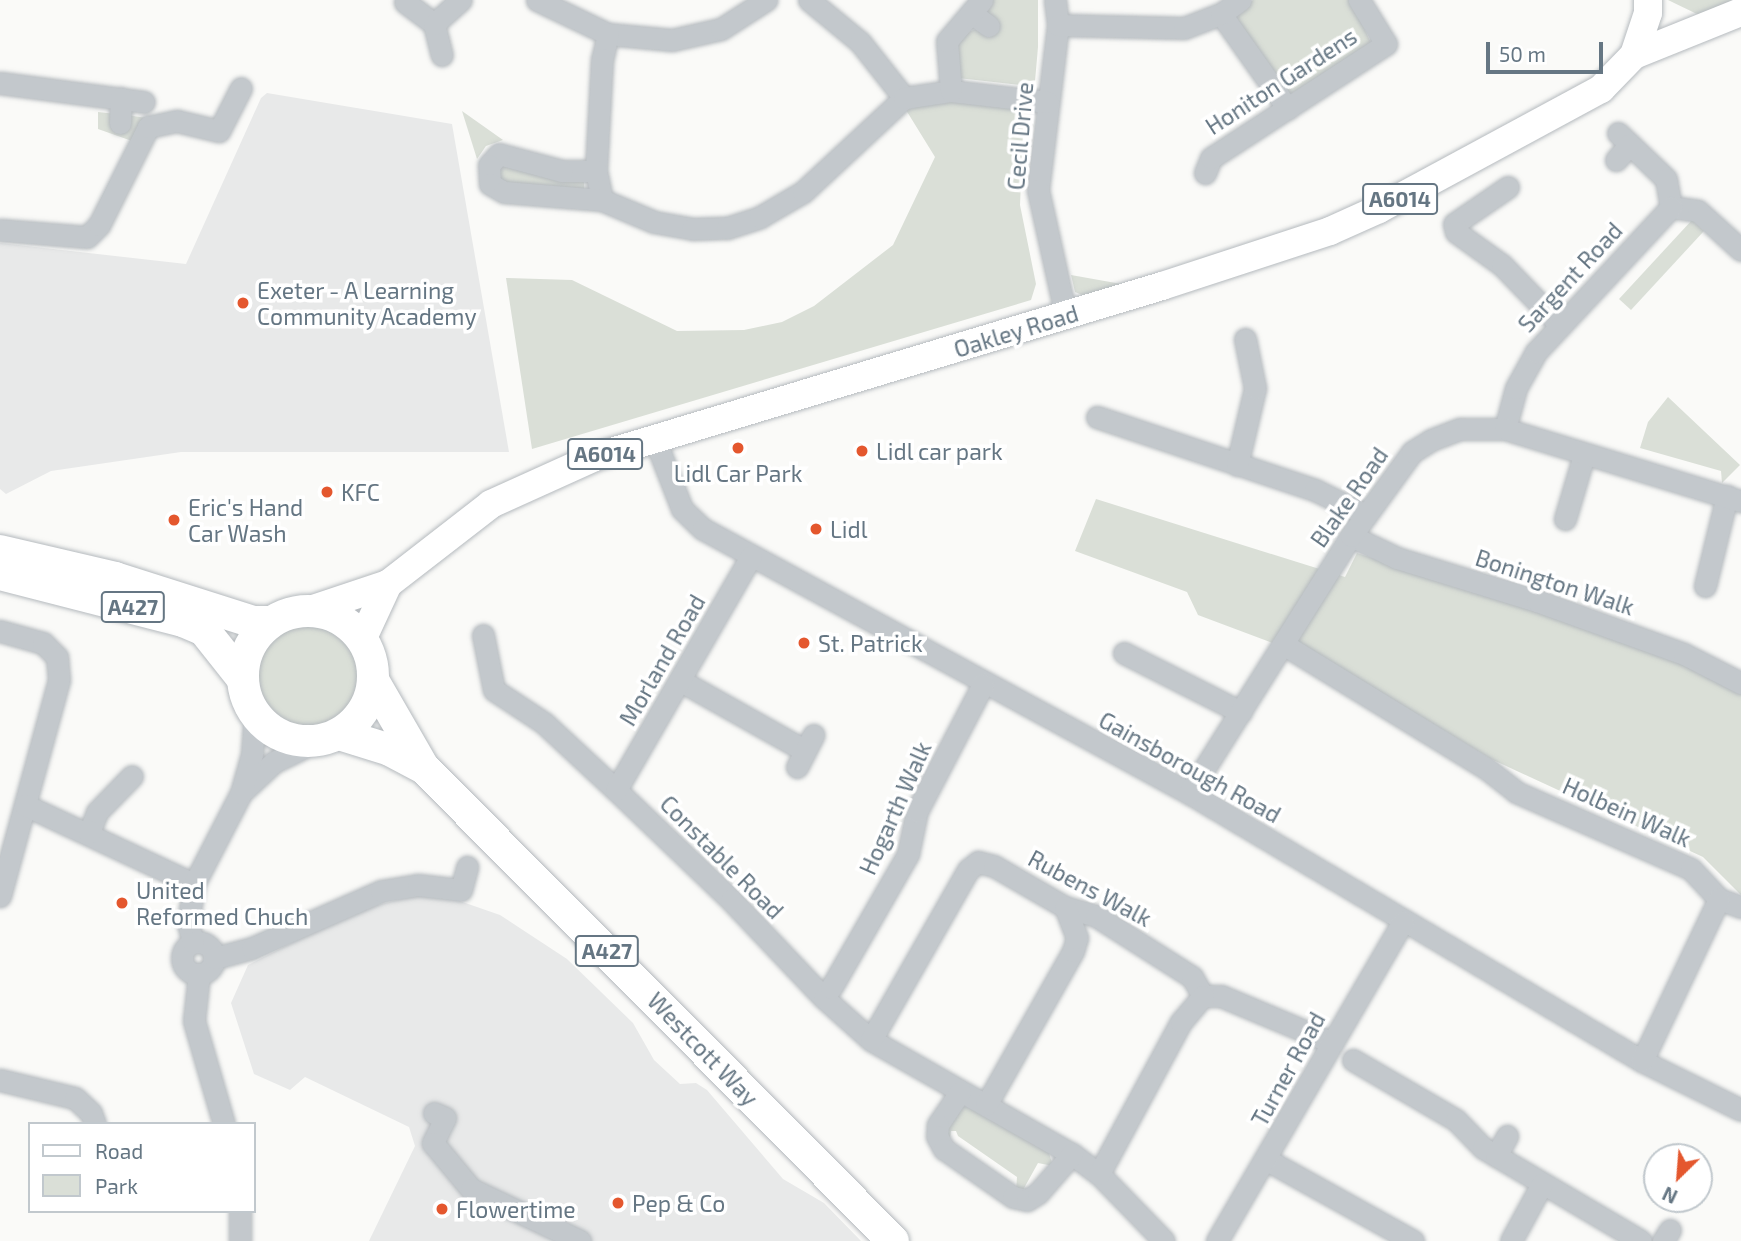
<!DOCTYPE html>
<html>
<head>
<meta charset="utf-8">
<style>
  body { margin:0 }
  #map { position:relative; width:1741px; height:1241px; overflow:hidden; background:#fafaf8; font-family:"Exo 2",sans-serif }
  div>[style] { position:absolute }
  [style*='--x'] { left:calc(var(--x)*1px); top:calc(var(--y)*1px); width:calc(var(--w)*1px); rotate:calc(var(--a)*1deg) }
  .built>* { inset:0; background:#e8e9e9 }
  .green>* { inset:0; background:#dadfd7 }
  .round { border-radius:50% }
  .roads { filter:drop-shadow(0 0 2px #b5babe) drop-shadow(0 0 2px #b5babe) }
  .minor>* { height:21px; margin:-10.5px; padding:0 10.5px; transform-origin:10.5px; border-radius:10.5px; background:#c3c8cc }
  .minor>.ring { margin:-10.5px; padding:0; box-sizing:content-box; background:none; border:21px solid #c3c8cc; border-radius:50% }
  .major>* { height:28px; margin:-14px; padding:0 14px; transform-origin:14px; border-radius:14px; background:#fff }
  .highway>* { height:32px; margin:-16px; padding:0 16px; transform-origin:16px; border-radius:16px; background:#fff }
  .highway>.ring { margin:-16px; padding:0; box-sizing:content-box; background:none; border:32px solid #fff; border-radius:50% }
  .dots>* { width:19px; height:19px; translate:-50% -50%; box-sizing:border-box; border:4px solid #fff; border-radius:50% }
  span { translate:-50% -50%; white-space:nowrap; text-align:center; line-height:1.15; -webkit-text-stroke:7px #fff; paint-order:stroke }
  .shield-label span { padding:2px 5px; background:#fff; border:2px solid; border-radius:5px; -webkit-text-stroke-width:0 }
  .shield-label { font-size:21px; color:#657683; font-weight:700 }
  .street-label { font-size:23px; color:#657683 }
  .poi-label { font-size:23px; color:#657683 }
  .left { translate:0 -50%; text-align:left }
  .legend { position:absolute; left:28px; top:1122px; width:228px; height:91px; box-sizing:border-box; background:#fff; border:2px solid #c1c8cd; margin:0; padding:9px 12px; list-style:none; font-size:21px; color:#657683 }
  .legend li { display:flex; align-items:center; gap:14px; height:35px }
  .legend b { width:35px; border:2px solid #c1c8cd }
  .north { position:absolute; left:1643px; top:1143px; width:70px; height:70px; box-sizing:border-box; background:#fff; border:2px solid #c1c8cd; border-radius:50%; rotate:205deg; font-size:19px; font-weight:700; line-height:28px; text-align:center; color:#657683 }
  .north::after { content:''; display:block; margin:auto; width:24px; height:32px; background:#e4572e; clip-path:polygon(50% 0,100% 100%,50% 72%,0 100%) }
  .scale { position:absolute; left:1486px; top:42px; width:117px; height:32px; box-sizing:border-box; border:4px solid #657683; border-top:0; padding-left:9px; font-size:21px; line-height:24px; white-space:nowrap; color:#657683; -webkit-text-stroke:5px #fff; paint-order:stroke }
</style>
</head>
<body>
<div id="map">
  <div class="built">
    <i style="clip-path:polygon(267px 93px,452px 124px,509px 452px,181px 452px,51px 471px,6px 494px,0 489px,0 243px,186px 264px,261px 98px)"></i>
    <i style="clip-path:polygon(418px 895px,451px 898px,500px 915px,567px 959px,633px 1023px,654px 1060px,680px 1084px,696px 1083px,707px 1090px,783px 1179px,824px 1203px,861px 1241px,369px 1241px,415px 1146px,409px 1127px,305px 1077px,290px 1090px,254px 1074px,231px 1003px,248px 965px,357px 910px)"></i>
  </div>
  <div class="green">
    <i style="clip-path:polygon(987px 0,1038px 0,1038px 47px,1035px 81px,1030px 86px,958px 78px,954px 51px,964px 33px,977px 29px,988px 37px,997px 26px,986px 16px)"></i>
    <i style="clip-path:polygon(1253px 0,1351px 0,1372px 45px,1289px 95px,1236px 19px,1241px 8px)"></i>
    <i style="clip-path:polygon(1668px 0,1738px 0,1699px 15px)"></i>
    <i style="clip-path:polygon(940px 100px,1024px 110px,1020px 205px,1036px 284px,1031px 300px,532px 449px,506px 278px,572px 280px,677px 331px,744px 330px,782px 322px,814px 306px,893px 245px,935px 157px,906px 110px)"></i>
    <i style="clip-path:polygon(462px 111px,503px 140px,486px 146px,477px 159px)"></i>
    <i style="clip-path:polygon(98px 112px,126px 115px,147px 118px,132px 141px,98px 129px)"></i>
    <i style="clip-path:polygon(503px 163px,584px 177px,584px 192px,499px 181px,498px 166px)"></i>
    <i style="clip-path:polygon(1692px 220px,1704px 231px,1631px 310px,1619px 299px)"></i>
    <i style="clip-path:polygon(1071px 275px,1127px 285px,1087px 297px,1075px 292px)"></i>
    <i style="clip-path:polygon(1668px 397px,1740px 465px,1722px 483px,1721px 471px,1640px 448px,1648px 422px)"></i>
    <i style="clip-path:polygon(1096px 499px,1345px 577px,1357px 553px,1655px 649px,1741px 690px,1741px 895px,1703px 857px,1491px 759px,1283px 633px,1275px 644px,1198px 615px,1187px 592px,1075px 551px)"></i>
    <i class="round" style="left:257px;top:625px;width:102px;height:102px"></i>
    <i style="clip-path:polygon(969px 1106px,1048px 1150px,1053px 1166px,1038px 1163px,1023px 1190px,1016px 1191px,1017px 1177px,958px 1136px,956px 1131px,951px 1131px,949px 1145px,945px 1138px,948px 1120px,961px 1107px)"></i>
  </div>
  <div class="roads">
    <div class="minor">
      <i style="--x:537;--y:0;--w:79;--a:25.6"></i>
      <i style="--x:608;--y:34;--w:64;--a:5.4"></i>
      <i style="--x:672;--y:40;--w:50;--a:-12.7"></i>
      <i style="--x:721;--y:29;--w:54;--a:-32.8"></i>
      <i style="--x:809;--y:0;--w:66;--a:39.5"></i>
      <i style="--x:860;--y:42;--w:71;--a:51.8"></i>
      <i style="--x:1055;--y:0;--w:25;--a:83"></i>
      <i style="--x:1058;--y:25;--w:166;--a:96.9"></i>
      <i style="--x:1038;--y:190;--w:129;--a:77.5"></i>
      <i style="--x:405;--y:2;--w:36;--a:37"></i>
      <i style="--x:434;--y:24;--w:32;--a:76"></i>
      <i style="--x:971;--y:13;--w:22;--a:36"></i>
      <i style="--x:1221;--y:14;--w:116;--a:54.8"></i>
      <i style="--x:434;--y:24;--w:36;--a:-42"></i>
      <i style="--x:1058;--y:25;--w:126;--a:1.4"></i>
      <i style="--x:1184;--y:28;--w:40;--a:-21"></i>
      <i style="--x:1221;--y:14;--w:24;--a:-36"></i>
      <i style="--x:608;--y:34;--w:26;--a:103"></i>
      <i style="--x:602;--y:59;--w:112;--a:93.1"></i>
      <i style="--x:596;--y:171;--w:30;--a:78"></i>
      <i style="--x:602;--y:200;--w:56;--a:22.9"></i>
      <i style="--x:654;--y:222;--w:39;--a:10"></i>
      <i style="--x:692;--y:229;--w:35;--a:-2"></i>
      <i style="--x:727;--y:228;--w:35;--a:-18"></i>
      <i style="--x:760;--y:217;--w:50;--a:-30.2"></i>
      <i style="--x:803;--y:192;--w:138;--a:-42.9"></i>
      <i style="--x:904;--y:98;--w:48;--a:-8.5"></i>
      <i style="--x:951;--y:91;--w:97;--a:6.5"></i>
      <i style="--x:0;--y:83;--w:145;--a:7.5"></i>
      <i style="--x:951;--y:91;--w:50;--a:-94.6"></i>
      <i style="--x:947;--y:41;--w:54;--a:-49.5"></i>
      <i style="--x:120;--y:123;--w:25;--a:-88"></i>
      <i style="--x:1618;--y:133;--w:66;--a:43.8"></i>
      <i style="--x:1666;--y:179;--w:28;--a:80"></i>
      <i style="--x:1671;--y:207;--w:27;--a:8"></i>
      <i style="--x:1698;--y:211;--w:58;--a:42.2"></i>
      <i style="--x:1616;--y:160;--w:21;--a:-49"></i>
      <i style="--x:596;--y:171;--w:34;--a:180"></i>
      <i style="--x:562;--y:171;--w:65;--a:-164.9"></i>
      <i style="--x:499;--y:154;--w:15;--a:132"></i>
      <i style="--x:489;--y:165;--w:19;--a:87"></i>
      <i style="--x:490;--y:184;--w:16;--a:30"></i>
      <i style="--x:504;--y:192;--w:98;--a:4.7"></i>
      <i style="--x:1205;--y:173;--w:16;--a:-68"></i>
      <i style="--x:1211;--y:158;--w:209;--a:-33.1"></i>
      <i style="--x:1386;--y:44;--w:52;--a:-121.5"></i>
      <i style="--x:1508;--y:187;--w:65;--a:145.6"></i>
      <i style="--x:1454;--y:224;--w:8;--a:76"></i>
      <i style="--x:1456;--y:232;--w:57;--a:35.7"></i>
      <i style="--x:1502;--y:265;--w:82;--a:46"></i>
      <i style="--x:0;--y:230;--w:87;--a:4.6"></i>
      <i style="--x:87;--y:237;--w:17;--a:-45"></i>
      <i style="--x:99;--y:225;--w:110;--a:-63.4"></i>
      <i style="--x:148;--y:127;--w:30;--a:-12"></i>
      <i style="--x:177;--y:121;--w:43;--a:13.4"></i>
      <i style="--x:219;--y:131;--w:48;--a:-62.9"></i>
      <i style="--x:1097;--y:417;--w:230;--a:18.5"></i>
      <i style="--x:1315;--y:490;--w:57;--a:26.1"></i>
      <i style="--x:1505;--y:429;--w:42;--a:-75"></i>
      <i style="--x:1516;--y:388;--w:41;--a:-60.9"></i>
      <i style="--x:1536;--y:352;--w:198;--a:-47"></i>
      <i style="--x:654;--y:437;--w:77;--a:68.7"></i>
      <i style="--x:682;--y:509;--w:29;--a:44"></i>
      <i style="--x:703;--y:529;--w:553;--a:28.51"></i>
      <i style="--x:1189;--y:793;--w:526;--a:30.61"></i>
      <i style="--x:1642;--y:1061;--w:110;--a:26.3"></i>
      <i style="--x:1237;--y:465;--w:79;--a:-76.8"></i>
      <i style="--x:1255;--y:388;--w:50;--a:-101.5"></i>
      <i style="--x:1565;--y:519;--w:67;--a:-73.5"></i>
      <i style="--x:1351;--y:536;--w:51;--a:25.6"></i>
      <i style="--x:1397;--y:558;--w:146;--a:17.1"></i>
      <i style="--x:1537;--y:601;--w:156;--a:19.8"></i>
      <i style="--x:1684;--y:654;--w:64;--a:27"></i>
      <i style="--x:1705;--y:586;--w:93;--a:-76.3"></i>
      <i style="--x:0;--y:631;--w:45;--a:15.6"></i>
      <i style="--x:43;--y:643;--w:20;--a:45"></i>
      <i style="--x:57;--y:657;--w:23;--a:85"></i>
      <i style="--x:59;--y:680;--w:224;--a:105.3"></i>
      <i style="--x:483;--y:635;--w:56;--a:78.7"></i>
      <i style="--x:494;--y:690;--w:60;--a:33.4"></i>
      <i style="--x:544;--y:723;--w:98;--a:42.9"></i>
      <i style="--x:616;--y:790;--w:159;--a:43.7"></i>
      <i style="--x:731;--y:900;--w:135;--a:46.5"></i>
      <i style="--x:824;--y:998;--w:63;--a:41.8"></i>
      <i style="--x:871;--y:1040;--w:231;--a:29.6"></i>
      <i style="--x:1072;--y:1154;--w:34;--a:37"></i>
      <i style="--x:1099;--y:1174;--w:93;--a:45.9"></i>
      <i style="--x:1283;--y:644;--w:239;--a:31.5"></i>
      <i style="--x:1487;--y:769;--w:37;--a:38"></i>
      <i style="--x:1516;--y:792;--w:191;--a:23.7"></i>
      <i style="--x:1691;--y:869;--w:41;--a:47"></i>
      <i style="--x:1719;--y:899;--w:23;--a:20"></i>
      <i style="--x:1124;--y:653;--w:131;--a:26.8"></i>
      <i style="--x:681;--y:681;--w:141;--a:29.3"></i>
      <i style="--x:797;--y:767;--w:36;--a:-63"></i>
      <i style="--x:244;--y:790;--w:41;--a:-43"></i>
      <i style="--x:274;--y:762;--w:48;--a:-26"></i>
      <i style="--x:616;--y:790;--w:270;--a:-60"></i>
      <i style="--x:1189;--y:793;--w:304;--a:-57.8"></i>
      <i style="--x:1351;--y:536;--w:104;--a:-54"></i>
      <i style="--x:1412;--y:452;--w:22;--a:-32"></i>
      <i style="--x:1431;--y:440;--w:31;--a:-21"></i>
      <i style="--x:1460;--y:429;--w:45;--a:0"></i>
      <i style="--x:1505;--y:429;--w:247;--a:17"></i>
      <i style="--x:25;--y:805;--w:187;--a:25.1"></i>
      <i style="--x:89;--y:833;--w:22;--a:-69"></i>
      <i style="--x:97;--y:812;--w:50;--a:-45.8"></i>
      <i class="ring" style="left:182px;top:942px;width:11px;height:11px"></i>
      <i style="--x:193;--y:942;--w:20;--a:-105"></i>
      <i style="--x:188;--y:923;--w:39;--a:-81"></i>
      <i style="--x:194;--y:884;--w:102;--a:-62.7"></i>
      <i style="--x:241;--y:793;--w:41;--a:-74.2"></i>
      <i style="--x:252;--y:754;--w:39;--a:-86"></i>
      <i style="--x:215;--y:958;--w:38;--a:-15"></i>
      <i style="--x:252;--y:948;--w:141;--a:-23.8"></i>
      <i style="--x:381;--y:891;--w:37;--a:-9"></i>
      <i style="--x:418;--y:885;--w:43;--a:6.6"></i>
      <i style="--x:461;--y:890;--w:24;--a:-75"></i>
      <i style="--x:199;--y:974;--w:47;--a:96.1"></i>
      <i style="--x:194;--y:1021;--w:107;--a:73.8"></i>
      <i style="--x:831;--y:988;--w:155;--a:-60.1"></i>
      <i style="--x:908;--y:854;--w:44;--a:-78.2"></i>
      <i style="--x:917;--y:811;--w:143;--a:-62.5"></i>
      <i style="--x:871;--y:1040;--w:196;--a:-60.3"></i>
      <i style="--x:968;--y:870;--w:13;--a:-39"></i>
      <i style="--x:978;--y:862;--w:16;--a:14"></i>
      <i style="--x:994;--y:866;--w:82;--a:30"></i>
      <i style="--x:1065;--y:907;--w:32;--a:16"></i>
      <i style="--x:1096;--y:916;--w:114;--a:32.4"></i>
      <i style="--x:1192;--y:977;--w:22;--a:60"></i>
      <i style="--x:1203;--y:996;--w:18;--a:0"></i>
      <i style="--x:1221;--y:996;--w:121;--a:22.8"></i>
      <i style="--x:1353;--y:1060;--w:119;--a:30.2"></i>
      <i style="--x:1456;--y:1120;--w:39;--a:46"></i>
      <i style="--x:1483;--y:1148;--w:183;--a:30.5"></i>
      <i style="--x:1642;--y:1061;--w:179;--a:-64.6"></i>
      <i style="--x:0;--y:1080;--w:77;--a:13.5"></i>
      <i style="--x:75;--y:1098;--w:22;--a:43"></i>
      <i style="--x:91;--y:1113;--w:12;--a:70"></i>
      <i style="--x:960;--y:1092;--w:40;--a:124"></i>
      <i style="--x:938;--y:1125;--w:11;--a:95"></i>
      <i style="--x:937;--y:1136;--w:15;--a:62"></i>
      <i style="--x:944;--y:1149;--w:84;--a:34.8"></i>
      <i style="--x:1013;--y:1197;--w:14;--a:12"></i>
      <i style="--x:1027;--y:1200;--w:13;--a:-32"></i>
      <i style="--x:1038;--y:1193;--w:52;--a:-48.9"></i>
      <i style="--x:986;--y:1105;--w:177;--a:-60.5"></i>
      <i style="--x:1073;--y:951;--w:14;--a:-73"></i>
      <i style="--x:1077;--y:938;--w:33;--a:-111"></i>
      <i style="--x:434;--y:1113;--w:12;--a:24"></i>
      <i style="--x:445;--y:1118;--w:28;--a:116"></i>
      <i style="--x:433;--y:1143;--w:60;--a:50.4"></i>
      <i style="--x:471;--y:1189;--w:121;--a:25.5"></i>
      <i style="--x:1496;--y:1156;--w:23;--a:-61"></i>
      <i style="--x:1267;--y:1160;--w:167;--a:29"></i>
      <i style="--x:1099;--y:1174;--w:173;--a:-61.7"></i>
      <i style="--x:1181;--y:1022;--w:34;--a:-50"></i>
      <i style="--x:240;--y:1241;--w:30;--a:-90"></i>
      <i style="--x:1217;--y:1241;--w:369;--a:-59.8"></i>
      <i style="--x:1511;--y:1241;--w:65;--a:-61.5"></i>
      <i style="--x:1663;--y:1241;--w:13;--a:-58"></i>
    </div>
    <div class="major">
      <i style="--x:1634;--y:55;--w:115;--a:-21.9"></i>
      <i style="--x:310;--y:610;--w:82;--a:-18.4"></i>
      <i style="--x:388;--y:584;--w:130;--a:-37.8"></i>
      <i style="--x:491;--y:504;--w:114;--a:-24.3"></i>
      <i style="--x:595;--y:457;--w:592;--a:-16.78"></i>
      <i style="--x:1162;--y:286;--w:177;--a:-18.1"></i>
      <i style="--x:1330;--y:231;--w:54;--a:-24.2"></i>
      <i style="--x:1379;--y:209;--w:252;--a:-28.4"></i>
      <i style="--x:1601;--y:89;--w:47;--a:-45.9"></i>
      <i style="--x:1634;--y:55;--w:44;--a:-71.6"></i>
      <i style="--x:1648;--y:13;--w:13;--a:-90"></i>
      <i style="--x:363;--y:638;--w:60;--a:-65.2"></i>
    </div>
    <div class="highway">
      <i style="--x:0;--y:551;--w:118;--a:13.2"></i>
      <i style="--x:115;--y:578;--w:146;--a:17.6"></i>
      <i style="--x:254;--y:622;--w:17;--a:0"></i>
      <i style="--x:0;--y:574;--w:189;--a:14.4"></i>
      <i style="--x:183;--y:621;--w:23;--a:23"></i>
      <i style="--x:204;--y:630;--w:61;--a:51.6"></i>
      <i class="ring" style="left:243px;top:611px;width:98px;height:98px"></i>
      <i style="--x:374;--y:682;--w:96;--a:60"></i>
      <i style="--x:339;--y:734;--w:53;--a:17.4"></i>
      <i style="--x:390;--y:750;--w:38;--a:28"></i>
      <i style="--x:424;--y:768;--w:666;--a:45.24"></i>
    </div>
  </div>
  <div class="dots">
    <i style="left:243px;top:303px;background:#e4572e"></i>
    <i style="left:738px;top:448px;background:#e4572e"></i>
    <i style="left:862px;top:451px;background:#e4572e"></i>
    <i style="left:327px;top:492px;background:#e4572e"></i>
    <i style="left:174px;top:520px;background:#e4572e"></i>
    <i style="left:816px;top:529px;background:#e4572e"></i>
    <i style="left:804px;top:643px;background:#e4572e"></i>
    <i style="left:122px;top:903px;background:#e4572e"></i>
    <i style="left:618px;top:1203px;background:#e4572e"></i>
    <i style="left:442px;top:1209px;background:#e4572e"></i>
  </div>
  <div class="shield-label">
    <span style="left:1400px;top:199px">A6014</span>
    <span style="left:605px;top:454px">A6014</span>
    <span style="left:133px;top:607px">A427</span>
    <span style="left:607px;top:951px">A427</span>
  </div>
  <div class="street-label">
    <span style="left:1281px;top:81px;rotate:-33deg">Honiton Gardens</span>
    <span style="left:1020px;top:136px;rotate:-85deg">Cecil Drive</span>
    <span style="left:1570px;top:277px;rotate:-47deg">Sargent Road</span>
    <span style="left:1016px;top:331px;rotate:-17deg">Oakley Road</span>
    <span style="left:1349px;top:497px;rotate:-55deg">Blake Road</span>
    <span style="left:1555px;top:582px;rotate:18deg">Bonington Walk</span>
    <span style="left:662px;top:660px;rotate:-60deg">Morland Road</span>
    <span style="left:1190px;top:767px;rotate:29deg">Gainsborough Road</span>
    <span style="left:895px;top:808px;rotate:-66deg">Hogarth Walk</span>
    <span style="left:1627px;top:812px;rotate:24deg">Holbein Walk</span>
    <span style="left:722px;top:857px;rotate:45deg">Constable Road</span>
    <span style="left:1090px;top:888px;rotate:28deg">Rubens Walk</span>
    <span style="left:703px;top:1049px;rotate:46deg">Westcott Way</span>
    <span style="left:1288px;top:1069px;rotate:-61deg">Turner Road</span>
  </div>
  <div class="poi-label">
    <span class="left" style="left:257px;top:303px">Exeter - A Learning<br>Community Academy</span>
    <span class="left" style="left:876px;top:451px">Lidl car park</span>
    <span style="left:738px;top:473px">Lidl Car Park</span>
    <span class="left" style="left:341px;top:492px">KFC</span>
    <span class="left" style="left:188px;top:520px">Eric's Hand<br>Car Wash</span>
    <span class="left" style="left:830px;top:529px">Lidl</span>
    <span class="left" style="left:818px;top:643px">St. Patrick</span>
    <span class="left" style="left:136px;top:903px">United<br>Reformed Chuch</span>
    <span class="left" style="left:632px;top:1203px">Pep &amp; Co</span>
    <span class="left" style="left:456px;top:1209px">Flowertime</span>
  </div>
  <ul class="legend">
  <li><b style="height:9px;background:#fff"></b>Road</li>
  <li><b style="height:19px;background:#dadfd7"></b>Park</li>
  </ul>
  <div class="north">N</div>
  <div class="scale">50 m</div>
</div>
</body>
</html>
